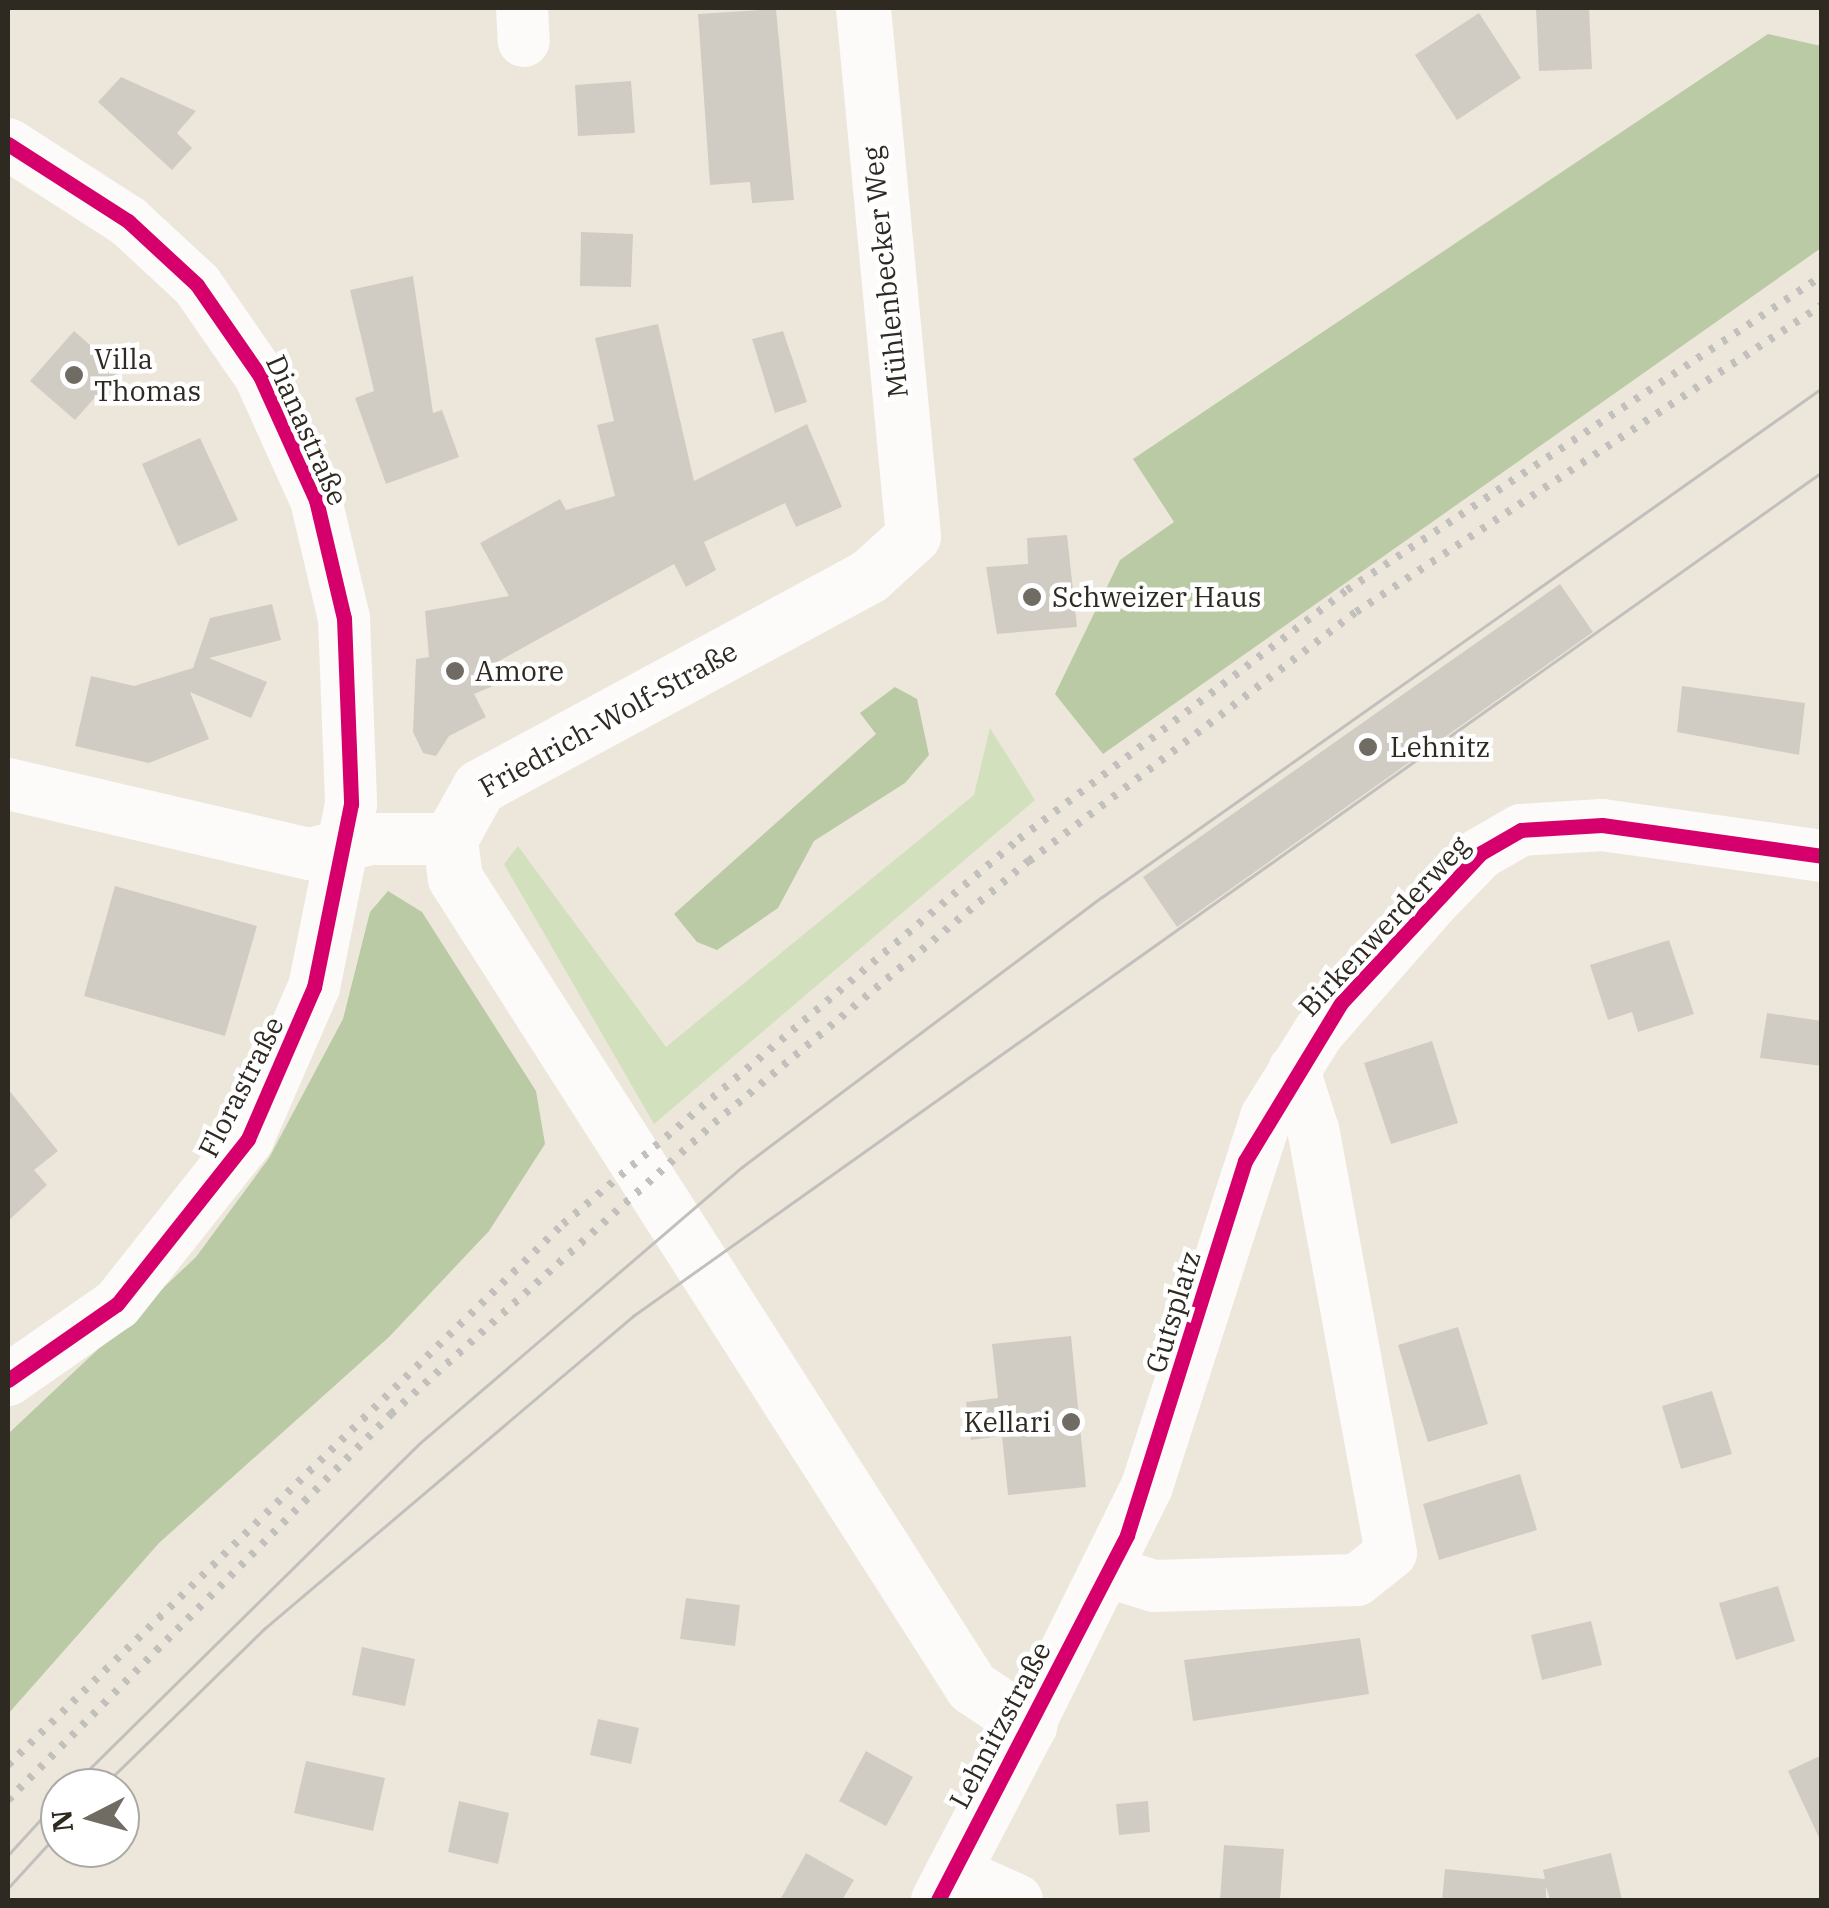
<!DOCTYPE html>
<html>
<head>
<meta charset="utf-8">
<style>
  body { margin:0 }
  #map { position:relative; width:1829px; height:1908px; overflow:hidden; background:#ede7db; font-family:"IBM Plex Serif",serif }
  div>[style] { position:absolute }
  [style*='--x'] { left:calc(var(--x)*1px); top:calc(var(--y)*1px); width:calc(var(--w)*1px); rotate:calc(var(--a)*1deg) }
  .green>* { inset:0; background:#d2e0be }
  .forest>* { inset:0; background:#b9caa4 }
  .building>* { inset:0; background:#d1ccc3 }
  .minor>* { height:52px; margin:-26px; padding:0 26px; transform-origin:26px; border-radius:26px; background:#fcfbfa }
  .major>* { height:55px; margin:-27.5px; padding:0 27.5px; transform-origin:27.5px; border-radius:27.5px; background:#fcfbfa }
  .tram>* { height:2.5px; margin:-1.25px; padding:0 1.25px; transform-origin:1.25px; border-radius:1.25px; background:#c2c0bd }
  .rail>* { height:8px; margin-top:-4px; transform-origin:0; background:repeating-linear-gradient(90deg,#c2c0bd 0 5px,transparent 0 15px) }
  .cycleway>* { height:15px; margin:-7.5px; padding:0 7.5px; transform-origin:7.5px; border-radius:7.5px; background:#d6006c }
  .dots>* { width:28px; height:28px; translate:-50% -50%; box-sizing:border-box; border:5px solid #fff; border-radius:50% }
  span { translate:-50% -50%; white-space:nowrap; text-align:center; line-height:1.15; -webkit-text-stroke:9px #fff; paint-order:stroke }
  .street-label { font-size:28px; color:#2e2a22 }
  .poi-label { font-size:28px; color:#2e2a22 }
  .left { translate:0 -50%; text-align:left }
  .right { translate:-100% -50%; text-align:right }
  .frame { position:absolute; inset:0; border:10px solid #2e2a22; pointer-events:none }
  .north { position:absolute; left:40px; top:1768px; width:100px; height:100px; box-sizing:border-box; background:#fff; border:2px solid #abaaa7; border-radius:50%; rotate:264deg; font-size:28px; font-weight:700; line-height:40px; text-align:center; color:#2e2a22 }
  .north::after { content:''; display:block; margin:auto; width:35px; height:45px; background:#716c63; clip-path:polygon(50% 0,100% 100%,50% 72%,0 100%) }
</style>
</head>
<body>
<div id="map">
  <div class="green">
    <i style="clip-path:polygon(990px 728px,1035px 800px,654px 1124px,504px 864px,518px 846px,666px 1047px,974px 795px)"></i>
  </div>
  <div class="forest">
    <i style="clip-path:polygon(1768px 34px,1821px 46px,1821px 248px,1103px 754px,1055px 694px,1120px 560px,1174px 522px,1133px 459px)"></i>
    <i style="clip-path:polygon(895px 687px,917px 699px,929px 755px,905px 783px,814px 841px,778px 908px,717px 950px,697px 942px,674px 914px,876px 734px,860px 713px)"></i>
    <i style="clip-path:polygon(388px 891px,422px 912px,536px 1091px,545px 1144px,489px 1231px,389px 1337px,159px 1543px,8px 1714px,8px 1434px,196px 1257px,269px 1158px,343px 1019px,370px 912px)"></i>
  </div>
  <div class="building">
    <i style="clip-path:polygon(1536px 8px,1589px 8px,1592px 69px,1539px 71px)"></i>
    <i style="clip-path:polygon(776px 9px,794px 200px,752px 203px,750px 182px,710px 185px,698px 14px)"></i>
    <i style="clip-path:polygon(1479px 13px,1521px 78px,1457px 120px,1415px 55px)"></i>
    <i style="clip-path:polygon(121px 77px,196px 111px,177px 133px,192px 148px,172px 170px,98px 102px)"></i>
    <i style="clip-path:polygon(631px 81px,635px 133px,578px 136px,575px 85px)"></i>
    <i style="clip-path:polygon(581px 232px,633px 234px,631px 287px,580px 286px)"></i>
    <i style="clip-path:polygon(413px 276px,433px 413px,442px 410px,459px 457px,386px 484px,355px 398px,374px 391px,350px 290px)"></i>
    <i style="clip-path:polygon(658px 324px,694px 481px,807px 424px,842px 507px,796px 527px,785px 503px,704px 542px,716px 570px,686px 587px,674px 564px,490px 666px,500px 683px,474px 694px,486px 717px,449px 736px,436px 756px,423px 753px,413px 732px,416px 659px,429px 657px,425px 611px,509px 596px,480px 543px,560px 499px,566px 510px,615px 496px,597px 425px,614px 421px,595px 338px)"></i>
    <i style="clip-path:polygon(74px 331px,119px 370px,75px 420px,30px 381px)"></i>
    <i style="clip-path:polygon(783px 331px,807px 402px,775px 413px,752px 339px)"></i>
    <i style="clip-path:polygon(200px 438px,238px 520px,178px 546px,142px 464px)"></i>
    <i style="clip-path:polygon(1067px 535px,1077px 627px,997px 634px,986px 567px,1028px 564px,1027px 538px)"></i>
    <i style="clip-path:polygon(1560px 584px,1593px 632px,1177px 927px,1143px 877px)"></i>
    <i style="clip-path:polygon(272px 604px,281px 640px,209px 658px,267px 682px,251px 718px,190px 692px,209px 739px,149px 763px,75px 746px,91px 676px,134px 686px,193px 668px,210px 618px)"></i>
    <i style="clip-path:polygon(1682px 686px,1805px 703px,1799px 755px,1677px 732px)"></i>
    <i style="clip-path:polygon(115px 886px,257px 926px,225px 1036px,84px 996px)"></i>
    <i style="clip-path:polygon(1669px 940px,1694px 1014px,1638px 1032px,1632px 1012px,1608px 1020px,1590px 965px)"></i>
    <i style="clip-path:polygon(1767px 1013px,1822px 1021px,1822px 1066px,1760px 1058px)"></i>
    <i style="clip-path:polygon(1432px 1041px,1458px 1123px,1391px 1144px,1364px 1063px)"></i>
    <i style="clip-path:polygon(8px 1089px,58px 1151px,34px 1170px,47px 1185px,8px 1221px)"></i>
    <i style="clip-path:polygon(1458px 1327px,1488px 1424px,1428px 1442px,1398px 1345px)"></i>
    <i style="clip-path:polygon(1071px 1336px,1086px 1487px,1008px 1495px,1002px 1436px,971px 1440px,966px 1402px,998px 1398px,992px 1344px)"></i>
    <i style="clip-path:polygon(1712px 1391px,1732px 1454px,1681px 1469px,1662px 1406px)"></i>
    <i style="clip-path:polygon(1520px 1474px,1537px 1530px,1439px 1560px,1423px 1504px)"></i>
    <i style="clip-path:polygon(1778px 1586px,1795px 1641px,1736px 1660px,1719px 1603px)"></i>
    <i style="clip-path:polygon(686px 1598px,740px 1605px,735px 1646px,680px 1639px)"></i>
    <i style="clip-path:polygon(1591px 1621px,1602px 1665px,1542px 1680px,1531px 1635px)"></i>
    <i style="clip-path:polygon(1360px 1638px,1369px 1694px,1193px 1721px,1184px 1660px)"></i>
    <i style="clip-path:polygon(362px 1647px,415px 1659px,405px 1706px,352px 1695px)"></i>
    <i style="clip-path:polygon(598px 1719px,639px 1728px,631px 1764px,590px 1755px)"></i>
    <i style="clip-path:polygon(866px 1751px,913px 1777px,886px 1826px,839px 1801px)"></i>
    <i style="clip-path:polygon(1822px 1755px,1822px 1844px,1788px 1771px)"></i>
    <i style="clip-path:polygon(306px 1761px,385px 1778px,373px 1831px,294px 1813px)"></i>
    <i style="clip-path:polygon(459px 1801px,509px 1813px,498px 1864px,448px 1852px)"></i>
    <i style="clip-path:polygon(1148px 1801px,1150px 1832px,1119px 1835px,1116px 1804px)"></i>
    <i style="clip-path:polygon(1224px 1845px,1284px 1849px,1280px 1900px,1220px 1900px)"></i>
    <i style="clip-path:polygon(806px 1853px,854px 1880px,842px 1900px,780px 1900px)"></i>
    <i style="clip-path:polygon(1611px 1853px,1622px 1900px,1550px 1900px,1546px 1886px,1546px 1900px,1442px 1900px,1445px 1869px,1545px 1879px,1543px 1870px)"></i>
  </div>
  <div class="minor">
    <i style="--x:522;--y:8;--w:33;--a:87"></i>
    <i style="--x:8;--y:144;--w:143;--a:32.7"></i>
    <i style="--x:128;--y:221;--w:94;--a:42.8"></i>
    <i style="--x:197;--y:285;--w:111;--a:55.3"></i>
    <i style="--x:260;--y:376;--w:136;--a:65.7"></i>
    <i style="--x:316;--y:500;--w:121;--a:76.7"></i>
    <i style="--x:344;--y:618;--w:186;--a:87.8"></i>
    <i style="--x:351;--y:804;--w:187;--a:101.4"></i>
    <i style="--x:314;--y:987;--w:166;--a:113.5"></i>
    <i style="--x:248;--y:1139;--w:211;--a:128.4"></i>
    <i style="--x:117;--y:1304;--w:133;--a:145.1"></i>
    <i style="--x:8;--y:784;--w:310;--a:13.1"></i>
    <i style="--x:310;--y:854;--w:62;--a:-14"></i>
    <i style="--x:370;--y:839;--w:80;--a:0"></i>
    <i style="--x:1109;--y:1572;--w:47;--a:17.3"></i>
    <i style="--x:1154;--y:1586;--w:203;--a:-1.7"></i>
    <i style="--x:1357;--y:1580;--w:43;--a:-38.5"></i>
    <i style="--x:1391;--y:1553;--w:430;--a:-100.4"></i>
    <i style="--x:1313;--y:1130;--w:63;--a:-107.6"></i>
    <i style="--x:1029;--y:1725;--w:267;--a:-63.7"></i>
    <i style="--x:1147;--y:1486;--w:388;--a:-72.1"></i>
    <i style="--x:1266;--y:1117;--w:99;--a:-58.2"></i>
    <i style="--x:1318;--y:1033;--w:176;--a:-48.7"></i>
    <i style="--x:1434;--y:901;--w:67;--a:-45.6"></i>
    <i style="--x:1481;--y:853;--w:46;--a:-29.9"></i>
    <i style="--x:1521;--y:830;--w:81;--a:-3.5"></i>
    <i style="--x:1602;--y:825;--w:222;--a:8"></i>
    <i style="--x:952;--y:1871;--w:71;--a:24"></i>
  </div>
  <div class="major">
    <i style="--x:863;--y:8;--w:530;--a:84.59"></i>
    <i style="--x:913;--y:536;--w:59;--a:137.7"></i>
    <i style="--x:869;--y:576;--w:443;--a:151.6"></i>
    <i style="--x:479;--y:787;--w:60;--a:119.1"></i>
    <i style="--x:450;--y:839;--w:39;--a:83"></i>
    <i style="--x:455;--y:878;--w:960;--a:57.42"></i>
    <i style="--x:972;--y:1687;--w:69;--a:33.7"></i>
    <i style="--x:1029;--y:1725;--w:197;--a:117.5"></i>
  </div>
  <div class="tram">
    <i style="--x:70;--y:1788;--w:491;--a:-44.6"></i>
    <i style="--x:420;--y:1443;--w:424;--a:-40.6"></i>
    <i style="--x:742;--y:1167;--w:450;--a:-36.9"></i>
    <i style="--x:1102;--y:897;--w:882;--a:-35.26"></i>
    <i style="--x:101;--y:1788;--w:228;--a:-44.3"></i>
    <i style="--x:264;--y:1629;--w:484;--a:-40.3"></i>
    <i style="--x:633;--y:1316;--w:1458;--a:-35.37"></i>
    <i style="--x:8;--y:1855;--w:77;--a:-47.6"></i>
    <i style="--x:8;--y:1888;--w:77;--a:-47.6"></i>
  </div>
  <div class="rail">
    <i style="--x:8;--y:1765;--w:775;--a:-44.27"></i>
    <i style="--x:563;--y:1224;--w:597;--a:-40.17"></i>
    <i style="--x:1019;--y:839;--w:412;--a:-37.2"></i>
    <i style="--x:1347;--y:590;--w:569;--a:-33.47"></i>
    <i style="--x:8;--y:1800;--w:544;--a:-45.22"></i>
    <i style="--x:391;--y:1414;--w:435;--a:-42"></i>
    <i style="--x:714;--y:1123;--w:410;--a:-39.8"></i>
    <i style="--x:1029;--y:861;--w:411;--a:-37.3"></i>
    <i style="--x:1356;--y:612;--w:558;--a:-33.38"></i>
  </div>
  <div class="cycleway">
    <i style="--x:8;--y:144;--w:143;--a:32.7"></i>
    <i style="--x:128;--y:221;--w:94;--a:42.8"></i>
    <i style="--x:197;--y:285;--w:111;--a:55.3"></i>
    <i style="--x:260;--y:376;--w:136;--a:65.7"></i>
    <i style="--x:316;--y:500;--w:121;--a:76.7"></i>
    <i style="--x:344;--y:618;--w:186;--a:87.8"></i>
    <i style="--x:351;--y:804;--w:187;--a:101.4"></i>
    <i style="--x:314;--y:987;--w:166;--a:113.5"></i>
    <i style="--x:248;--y:1139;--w:211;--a:128.4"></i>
    <i style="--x:117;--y:1304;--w:133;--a:145.1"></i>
    <i style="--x:938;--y:1900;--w:411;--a:-62.6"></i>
    <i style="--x:1127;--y:1535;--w:392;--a:-72.5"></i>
    <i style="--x:1245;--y:1161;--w:185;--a:-58.7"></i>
    <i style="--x:1341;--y:1003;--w:205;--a:-47"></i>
    <i style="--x:1481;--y:853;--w:46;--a:-29.9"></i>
    <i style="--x:1521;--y:830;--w:81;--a:-3.5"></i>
    <i style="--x:1602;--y:825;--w:222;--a:8"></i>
  </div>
  <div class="dots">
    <i style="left:74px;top:375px;background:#716c63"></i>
    <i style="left:1032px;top:597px;background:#716c63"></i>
    <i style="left:455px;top:671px;background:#716c63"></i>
    <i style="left:1368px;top:747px;background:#716c63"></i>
    <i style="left:1071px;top:1422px;background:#716c63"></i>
  </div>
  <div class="street-label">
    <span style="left:885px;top:272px;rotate:-96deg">Mühlenbecker Weg</span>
    <span style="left:307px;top:430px;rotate:66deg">Dianastraße</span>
    <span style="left:608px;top:719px;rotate:-29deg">Friedrich-Wolf-Straße</span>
    <span style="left:1384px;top:926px;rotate:-47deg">Birkenwerderweg</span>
    <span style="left:241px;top:1087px;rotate:-63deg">Florastraße</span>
    <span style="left:1173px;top:1312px;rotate:-73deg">Gutsplatz</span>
    <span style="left:1000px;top:1725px;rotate:-62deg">Lehnitzstraße</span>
  </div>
  <div class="poi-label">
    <span class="left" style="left:94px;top:375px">Villa<br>Thomas</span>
    <span class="left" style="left:1052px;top:597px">Schweizer Haus</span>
    <span class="left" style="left:475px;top:671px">Amore</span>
    <span class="left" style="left:1390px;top:747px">Lehnitz</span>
    <span class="right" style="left:1051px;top:1422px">Kellari</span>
  </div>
  <div class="frame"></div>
  <div class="north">N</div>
</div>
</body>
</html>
